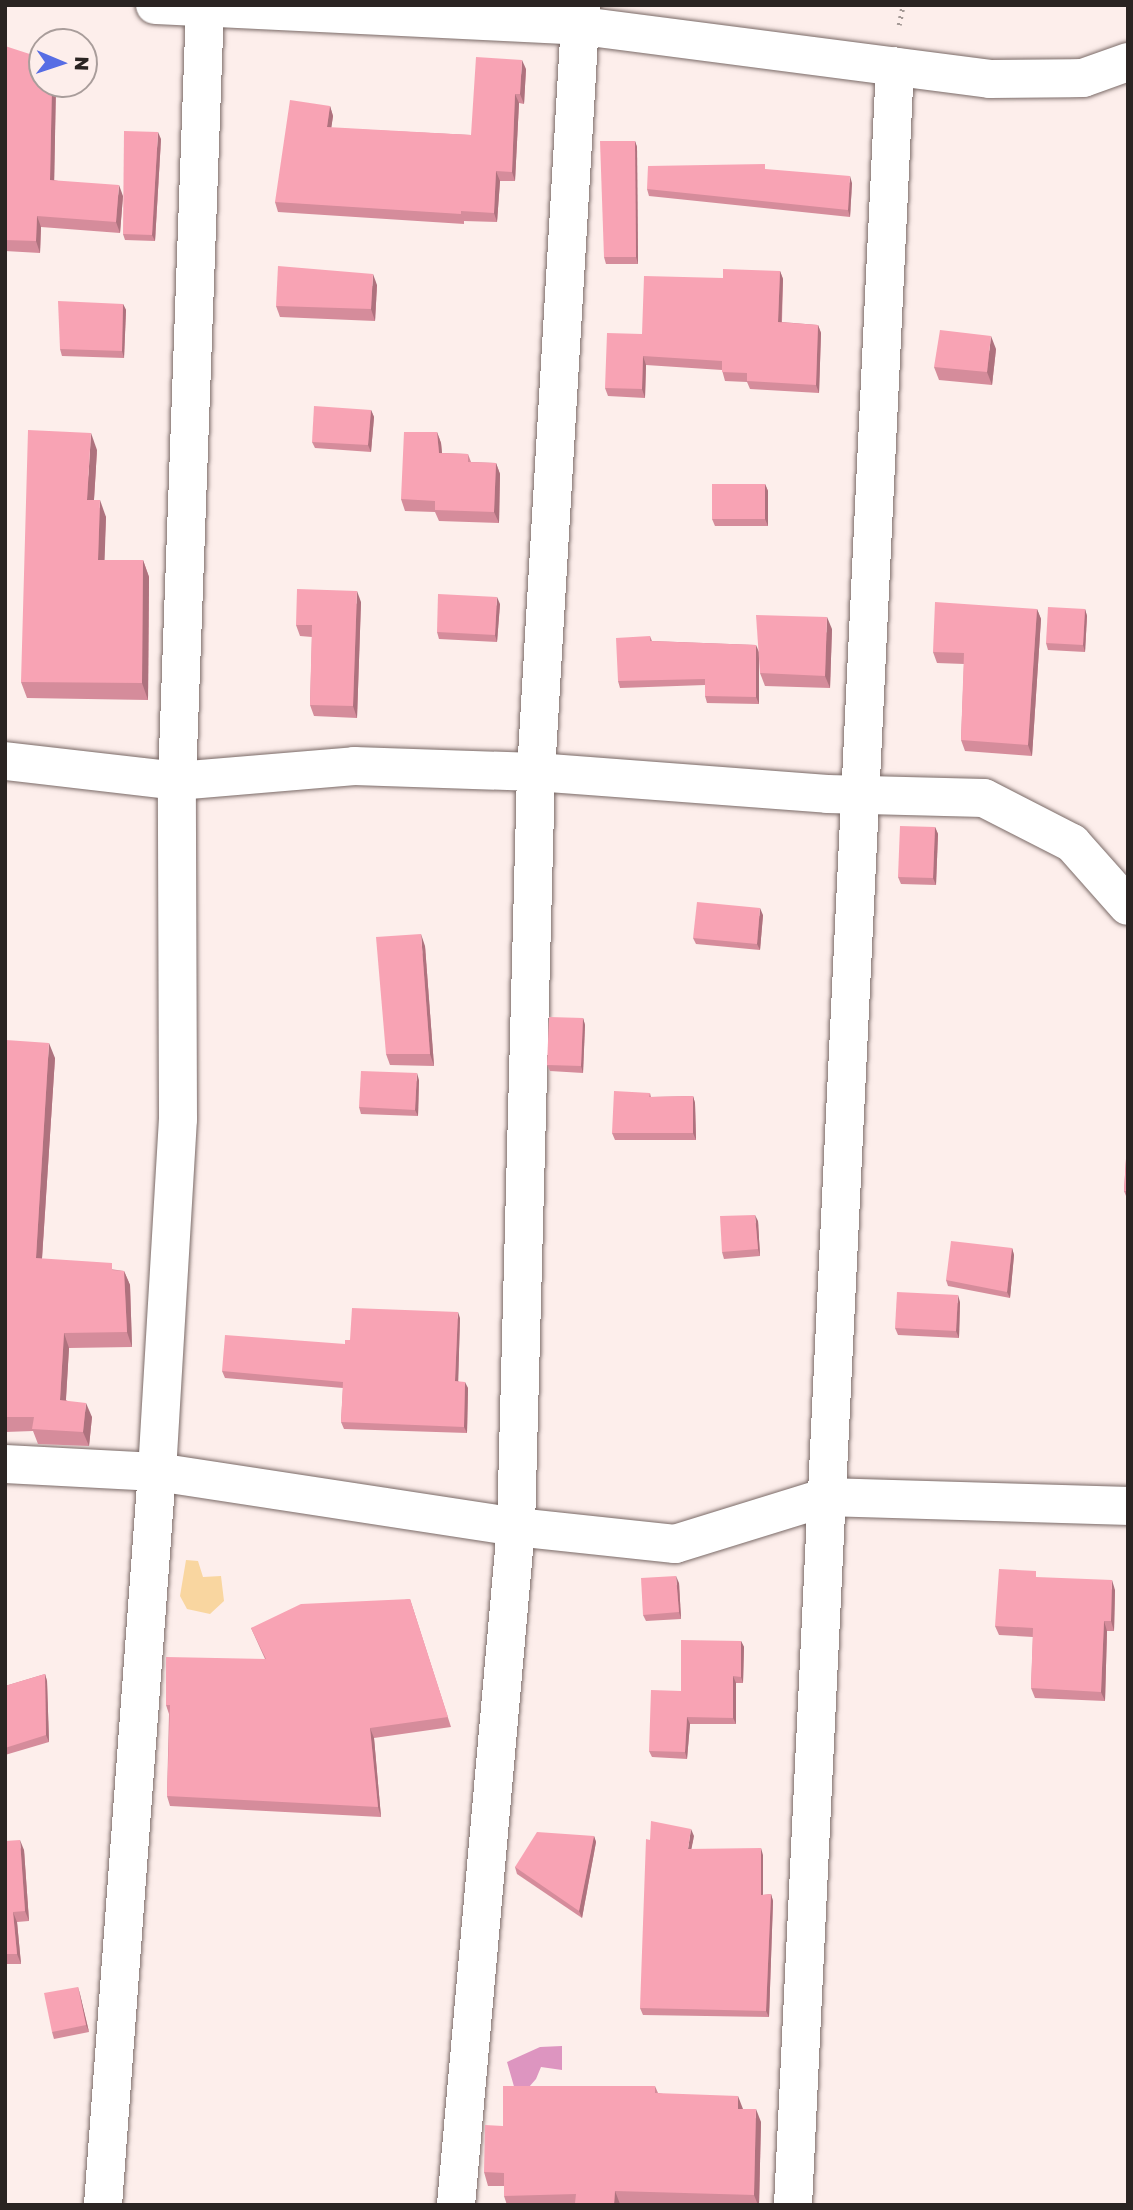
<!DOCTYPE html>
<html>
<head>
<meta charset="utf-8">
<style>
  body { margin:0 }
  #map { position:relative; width:1133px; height:2210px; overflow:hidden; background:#fdeeeb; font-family:"Golos Text",sans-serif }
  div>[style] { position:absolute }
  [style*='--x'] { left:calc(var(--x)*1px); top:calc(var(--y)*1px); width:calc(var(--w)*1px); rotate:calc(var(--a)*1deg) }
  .green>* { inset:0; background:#f9d6a0 }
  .water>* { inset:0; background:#dd95c0 }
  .path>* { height:4.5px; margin-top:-2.25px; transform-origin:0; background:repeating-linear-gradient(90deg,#a49996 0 2px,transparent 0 7px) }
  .roads { filter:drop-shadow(0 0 2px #7a6a67) drop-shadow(0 0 2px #7a6a67) }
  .minor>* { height:38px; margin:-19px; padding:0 19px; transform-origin:19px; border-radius:19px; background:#fff }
  .wall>* { inset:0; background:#d58c9b }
  .shaded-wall>* { inset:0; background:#ae727e }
  .building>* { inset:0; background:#f8a3b4 }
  span { translate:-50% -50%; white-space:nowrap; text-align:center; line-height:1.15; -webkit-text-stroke:5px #fdeeeb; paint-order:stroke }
  .frame { position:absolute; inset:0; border:7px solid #2a2422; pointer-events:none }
  .north { position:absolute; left:28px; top:28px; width:70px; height:70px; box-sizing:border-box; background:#fdeeeb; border:2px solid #a99d9b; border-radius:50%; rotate:92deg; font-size:19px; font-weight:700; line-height:28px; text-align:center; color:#2a2422 }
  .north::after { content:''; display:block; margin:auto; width:24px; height:32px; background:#576de4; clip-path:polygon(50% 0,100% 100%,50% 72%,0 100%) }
</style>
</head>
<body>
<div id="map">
  <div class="green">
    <i style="clip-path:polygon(186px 1560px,198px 1561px,203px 1577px,221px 1576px,224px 1601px,210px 1614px,187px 1609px,180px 1596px)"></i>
  </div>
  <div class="water">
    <i style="clip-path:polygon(562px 2046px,562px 2070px,541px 2067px,536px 2079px,529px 2087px,515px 2090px,507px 2062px,540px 2047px)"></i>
  </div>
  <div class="path">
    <i style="--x:899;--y:25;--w:20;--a:-79"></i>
  </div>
  <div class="roads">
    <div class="minor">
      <i style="--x:155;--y:5;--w:428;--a:2.8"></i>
      <i style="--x:582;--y:26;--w:411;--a:7.4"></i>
      <i style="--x:990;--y:79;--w:93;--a:-0.6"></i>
      <i style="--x:1083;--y:78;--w:48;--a:-19.6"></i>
      <i style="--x:5;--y:761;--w:173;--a:6.6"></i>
      <i style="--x:177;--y:781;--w:178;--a:-4.8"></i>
      <i style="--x:354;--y:766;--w:182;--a:1.9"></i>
      <i style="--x:536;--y:772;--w:292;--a:4.3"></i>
      <i style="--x:827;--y:794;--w:157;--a:1.5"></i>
      <i style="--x:984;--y:798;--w:99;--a:27.1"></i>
      <i style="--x:1072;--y:843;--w:84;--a:48.4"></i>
      <i style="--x:5;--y:1464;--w:152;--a:3"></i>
      <i style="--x:157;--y:1472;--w:363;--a:8.7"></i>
      <i style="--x:516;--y:1527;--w:160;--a:6.1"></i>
      <i style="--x:675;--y:1544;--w:159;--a:-17.2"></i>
      <i style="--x:827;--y:1497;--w:301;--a:1.7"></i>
      <i style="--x:103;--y:2205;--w:735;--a:-85.79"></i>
      <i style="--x:157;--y:1472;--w:354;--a:-86.6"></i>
      <i style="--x:178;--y:1119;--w:338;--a:-90.2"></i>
      <i style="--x:177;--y:781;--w:777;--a:-87.93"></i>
      <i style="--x:456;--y:2205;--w:681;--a:-84.94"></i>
      <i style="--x:516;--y:1527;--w:755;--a:-88.48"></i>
      <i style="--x:536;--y:772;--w:768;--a:-86.64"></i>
      <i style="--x:793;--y:2205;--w:2141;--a:-87.27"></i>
    </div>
  </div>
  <div class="wall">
    <i style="clip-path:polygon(5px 36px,5px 46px,56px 84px,54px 180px,123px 196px,120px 233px,41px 227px,40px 253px,5px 251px)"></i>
    <i style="clip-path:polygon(526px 69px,524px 104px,519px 103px,515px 181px,500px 181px,497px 222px,464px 221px,464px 224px,278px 212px,275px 202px,330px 106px,333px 116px,331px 128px,471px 135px)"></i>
    <i style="clip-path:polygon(161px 139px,155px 241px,125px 240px,123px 234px)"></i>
    <i style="clip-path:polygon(635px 141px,637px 147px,638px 264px,606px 264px,604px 257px)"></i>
    <i style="clip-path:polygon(767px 170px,852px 183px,850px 217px,649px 196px,647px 189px)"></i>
    <i style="clip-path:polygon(780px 271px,783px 279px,782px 322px,818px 325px,821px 333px,819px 393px,750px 389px,747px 382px,725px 381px,722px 370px,646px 365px,645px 398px,608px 396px,605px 388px,642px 334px,723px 278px)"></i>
    <i style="clip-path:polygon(377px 285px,375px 321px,280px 317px,276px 306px)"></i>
    <i style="clip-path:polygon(123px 304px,126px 310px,124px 358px,62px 356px,60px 349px)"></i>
    <i style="clip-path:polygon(996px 349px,992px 385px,939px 380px,934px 367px)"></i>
    <i style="clip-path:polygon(371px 410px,374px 417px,371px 452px,315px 448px,312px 442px)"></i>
    <i style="clip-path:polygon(437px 432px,441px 443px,442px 453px,468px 454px,471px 462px,496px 463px,500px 474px,499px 523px,439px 521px,435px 512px,405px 511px,401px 499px)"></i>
    <i style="clip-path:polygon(97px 450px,94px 500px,106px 517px,104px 560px,143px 560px,149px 577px,148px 700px,27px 698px,21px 682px)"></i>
    <i style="clip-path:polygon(765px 484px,768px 491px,768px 526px,715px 526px,712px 519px)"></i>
    <i style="clip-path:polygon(361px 602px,357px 718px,314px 716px,310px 705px,312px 637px,300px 636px,296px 625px)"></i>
    <i style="clip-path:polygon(500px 604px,497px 642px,439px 639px,437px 632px)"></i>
    <i style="clip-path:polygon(1037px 609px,1041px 619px,1032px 756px,965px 751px,961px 740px,964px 664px,937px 663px,933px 652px)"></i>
    <i style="clip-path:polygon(1085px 609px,1087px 616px,1085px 652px,1048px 650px,1046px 643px)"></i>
    <i style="clip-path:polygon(832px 629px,830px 688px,765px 686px,760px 673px)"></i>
    <i style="clip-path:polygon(650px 636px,652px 641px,756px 645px,759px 704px,707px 703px,705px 696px,705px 685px,620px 688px,618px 681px)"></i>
    <i style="clip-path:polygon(935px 827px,938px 834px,936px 885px,901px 884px,898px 877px)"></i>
    <i style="clip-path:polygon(763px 915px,760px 950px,696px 944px,693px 938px)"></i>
    <i style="clip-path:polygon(425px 946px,434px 1066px,390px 1065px,386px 1054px)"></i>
    <i style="clip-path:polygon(583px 1018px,585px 1025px,583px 1073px,550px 1071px,547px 1065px)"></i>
    <i style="clip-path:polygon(5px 1054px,55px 1058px,42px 1259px,124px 1271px,130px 1285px,132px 1347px,69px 1348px,66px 1400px,92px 1417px,89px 1446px,38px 1444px,33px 1431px,5px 1432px)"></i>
    <i style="clip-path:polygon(419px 1080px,418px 1116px,361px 1114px,359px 1107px)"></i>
    <i style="clip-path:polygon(650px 1093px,651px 1097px,693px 1096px,695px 1103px,696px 1140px,615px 1140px,612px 1133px)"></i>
    <i style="clip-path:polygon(1128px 1127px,1128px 1201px,1124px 1191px)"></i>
    <i style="clip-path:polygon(758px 1221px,760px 1256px,724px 1259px,722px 1252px)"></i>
    <i style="clip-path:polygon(1012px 1248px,1014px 1255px,1010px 1298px,948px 1286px,946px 1280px)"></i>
    <i style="clip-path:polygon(960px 1302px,959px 1338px,898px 1335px,895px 1328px)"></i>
    <i style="clip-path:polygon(460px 1318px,458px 1381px,468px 1388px,467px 1433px,344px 1429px,341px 1422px,343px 1388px,225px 1378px,222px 1371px,345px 1344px,350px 1340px)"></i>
    <i style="clip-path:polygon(1038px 1578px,1115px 1590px,1114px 1631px,1107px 1631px,1105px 1701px,1035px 1698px,1031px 1688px,1033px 1637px,999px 1635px,995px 1626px)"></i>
    <i style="clip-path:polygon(679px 1583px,681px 1619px,646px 1621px,643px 1615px)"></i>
    <i style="clip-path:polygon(410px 1599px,451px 1727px,374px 1738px,381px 1817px,170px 1806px,167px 1796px,169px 1714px,166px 1705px,265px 1659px,251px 1628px)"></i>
    <i style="clip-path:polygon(741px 1641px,744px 1647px,743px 1683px,736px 1683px,736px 1724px,690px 1724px,687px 1759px,652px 1757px,649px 1751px,681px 1691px)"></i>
    <i style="clip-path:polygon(45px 1674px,47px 1681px,49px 1742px,5px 1755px,5px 1686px)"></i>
    <i style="clip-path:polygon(594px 1836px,596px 1842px,582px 1918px,517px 1874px,515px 1867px)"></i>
    <i style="clip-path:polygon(694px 1836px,691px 1849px,763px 1855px,763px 1895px,771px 1894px,773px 1901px,769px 2017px,643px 2015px,640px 2008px)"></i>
    <i style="clip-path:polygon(5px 1841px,24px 1850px,29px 1921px,17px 1922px,21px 1964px,5px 1964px)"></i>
    <i style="clip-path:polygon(78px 1987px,89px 2032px,54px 2039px,52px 2032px)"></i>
    <i style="clip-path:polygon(655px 2086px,658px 2093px,743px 2109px,761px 2122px,759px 2205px,620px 2204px,620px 2205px,507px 2205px,504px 2196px,504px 2186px,488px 2186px,484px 2172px,503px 2126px)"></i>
  </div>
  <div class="shaded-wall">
    <i style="clip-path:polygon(522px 60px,526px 69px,524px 104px,520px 94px)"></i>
    <i style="clip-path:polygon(52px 84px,56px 84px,54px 191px,50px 180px)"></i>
    <i style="clip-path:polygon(515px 94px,519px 103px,515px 181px,512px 172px)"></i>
    <i style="clip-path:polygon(330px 106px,333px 116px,330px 137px,327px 127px)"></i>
    <i style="clip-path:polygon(158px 132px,161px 139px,155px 241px,152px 235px)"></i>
    <i style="clip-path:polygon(635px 141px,637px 147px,638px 264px,636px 257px)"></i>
    <i style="clip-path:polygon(496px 171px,500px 181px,497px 222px,494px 213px)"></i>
    <i style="clip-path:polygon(850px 176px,852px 183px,850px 217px,848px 210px)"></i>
    <i style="clip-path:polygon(119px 185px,123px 196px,120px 233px,116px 222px)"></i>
    <i style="clip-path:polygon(37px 216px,41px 227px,40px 253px,36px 241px)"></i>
    <i style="clip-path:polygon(780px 271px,783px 279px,781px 331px,778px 322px)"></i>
    <i style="clip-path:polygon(373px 274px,377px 285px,375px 321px,371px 309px)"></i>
    <i style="clip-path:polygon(123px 304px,126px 310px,124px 358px,122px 351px)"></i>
    <i style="clip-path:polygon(818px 325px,821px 333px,819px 393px,816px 385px)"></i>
    <i style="clip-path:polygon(991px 336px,996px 349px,992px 385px,987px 372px)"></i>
    <i style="clip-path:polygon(643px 356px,646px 365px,645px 398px,642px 389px)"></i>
    <i style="clip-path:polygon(371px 410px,374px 417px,371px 452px,368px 445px)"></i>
    <i style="clip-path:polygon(437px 432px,441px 443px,443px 464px,439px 453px)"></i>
    <i style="clip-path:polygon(91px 433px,97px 450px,93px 516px,87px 500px)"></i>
    <i style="clip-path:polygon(496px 463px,500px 474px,499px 523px,494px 512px)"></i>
    <i style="clip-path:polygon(765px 484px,768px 491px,768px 526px,765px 519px)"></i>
    <i style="clip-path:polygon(100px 500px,106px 517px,104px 577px,98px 560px)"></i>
    <i style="clip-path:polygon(143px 560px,149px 577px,148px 700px,142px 683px)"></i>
    <i style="clip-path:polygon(357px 591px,361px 602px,357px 718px,353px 706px)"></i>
    <i style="clip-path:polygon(497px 597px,500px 604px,497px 642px,495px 635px)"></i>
    <i style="clip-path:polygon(1037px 609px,1041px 619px,1032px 756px,1028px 745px)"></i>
    <i style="clip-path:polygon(1085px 609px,1087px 616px,1085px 652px,1083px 645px)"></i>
    <i style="clip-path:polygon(827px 617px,832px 629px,830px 688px,825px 676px)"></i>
    <i style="clip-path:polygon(756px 645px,759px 652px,759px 704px,756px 697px)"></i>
    <i style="clip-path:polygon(935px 827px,938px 834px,936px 885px,933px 878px)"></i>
    <i style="clip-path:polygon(760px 908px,763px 915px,760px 950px,757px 944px)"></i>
    <i style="clip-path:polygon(421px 934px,425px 946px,434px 1066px,430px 1054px)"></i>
    <i style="clip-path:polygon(583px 1018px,585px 1025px,583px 1073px,581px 1066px)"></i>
    <i style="clip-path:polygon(49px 1043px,55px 1058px,41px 1273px,36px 1258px)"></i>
    <i style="clip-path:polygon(417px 1073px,419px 1080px,418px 1116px,415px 1110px)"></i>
    <i style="clip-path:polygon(693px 1096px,695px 1103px,696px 1140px,693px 1133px)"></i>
    <i style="clip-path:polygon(755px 1215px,758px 1221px,760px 1256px,758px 1249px)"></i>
    <i style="clip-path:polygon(1012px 1248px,1014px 1255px,1010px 1298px,1007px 1292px)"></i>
    <i style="clip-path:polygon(124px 1271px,130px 1285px,132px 1347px,127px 1332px)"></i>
    <i style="clip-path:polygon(958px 1295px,960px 1302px,959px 1338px,956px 1331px)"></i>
    <i style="clip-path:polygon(458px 1312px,460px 1318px,458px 1388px,455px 1381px)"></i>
    <i style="clip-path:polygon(64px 1333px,69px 1348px,65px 1414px,60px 1400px)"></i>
    <i style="clip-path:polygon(465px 1382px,468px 1388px,467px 1433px,464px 1427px)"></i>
    <i style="clip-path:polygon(86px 1403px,92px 1417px,89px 1446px,83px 1432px)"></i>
    <i style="clip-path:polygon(676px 1576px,679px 1583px,681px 1619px,679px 1612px)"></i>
    <i style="clip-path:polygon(1112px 1580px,1115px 1590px,1114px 1631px,1111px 1621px)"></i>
    <i style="clip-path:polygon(1104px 1621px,1107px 1631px,1105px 1701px,1101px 1692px)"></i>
    <i style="clip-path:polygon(741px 1641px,744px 1647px,743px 1683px,741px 1677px)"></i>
    <i style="clip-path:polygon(45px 1674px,47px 1681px,49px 1742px,46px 1735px)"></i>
    <i style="clip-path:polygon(733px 1676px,736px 1683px,736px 1724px,733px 1718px)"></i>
    <i style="clip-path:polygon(687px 1717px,690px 1724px,687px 1759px,685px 1752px)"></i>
    <i style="clip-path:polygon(370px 1728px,374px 1738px,381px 1817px,378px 1807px)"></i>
    <i style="clip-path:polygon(691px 1829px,694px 1836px,690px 1856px,688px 1849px)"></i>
    <i style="clip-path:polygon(594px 1836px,596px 1842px,582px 1918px,579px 1911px)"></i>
    <i style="clip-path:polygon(20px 1840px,24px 1850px,29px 1921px,25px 1911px)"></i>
    <i style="clip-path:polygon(761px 1848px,763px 1855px,763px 1901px,761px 1895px)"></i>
    <i style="clip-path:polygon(771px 1894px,773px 1901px,769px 2017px,766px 2011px)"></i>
    <i style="clip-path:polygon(13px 1912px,17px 1922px,21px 1964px,17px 1954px)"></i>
    <i style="clip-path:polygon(78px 1987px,80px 1994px,89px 2032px,86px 2025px)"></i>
    <i style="clip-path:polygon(738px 2096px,743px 2109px,738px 2109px)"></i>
    <i style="clip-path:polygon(756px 2109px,761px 2122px,759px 2205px,758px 2205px,754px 2195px)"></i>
    <i style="clip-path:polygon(615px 2191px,620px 2204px,620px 2205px,614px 2205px)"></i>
  </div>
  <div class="building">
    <i style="clip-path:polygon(5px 46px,42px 58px,42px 84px,52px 84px,50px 180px,119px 185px,116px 222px,37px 216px,36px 241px,5px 240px)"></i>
    <i style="clip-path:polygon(476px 57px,522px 60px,520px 94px,515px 94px,512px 172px,496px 171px,494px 213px,461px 211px,461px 214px,275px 202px,290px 100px,330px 106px,327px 127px,471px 135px)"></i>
    <i style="clip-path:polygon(124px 131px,158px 132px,152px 235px,123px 234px)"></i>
    <i style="clip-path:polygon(600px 141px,635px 141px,636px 257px,604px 257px)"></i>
    <i style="clip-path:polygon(765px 164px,765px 169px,850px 176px,848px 210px,647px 189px,648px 166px)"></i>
    <i style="clip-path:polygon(278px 266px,373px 274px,371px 309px,276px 306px)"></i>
    <i style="clip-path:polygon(723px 269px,780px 271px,778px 322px,818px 325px,816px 385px,747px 381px,747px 373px,722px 372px,722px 361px,643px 356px,642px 389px,605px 388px,607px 333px,642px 334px,644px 276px,723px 278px)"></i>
    <i style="clip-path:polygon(58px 301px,123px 304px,122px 351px,60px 349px)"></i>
    <i style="clip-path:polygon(940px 330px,991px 336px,987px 372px,934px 367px)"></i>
    <i style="clip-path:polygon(314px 406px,371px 410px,368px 445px,312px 442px)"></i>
    <i style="clip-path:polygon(28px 430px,91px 433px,87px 500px,100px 500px,98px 560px,143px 560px,142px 683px,21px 682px)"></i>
    <i style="clip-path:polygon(404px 432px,437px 432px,439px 453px,468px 454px,468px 462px,496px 463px,494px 512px,435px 510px,435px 501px,401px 499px)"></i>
    <i style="clip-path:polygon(712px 484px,765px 484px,765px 519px,712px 519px)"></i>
    <i style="clip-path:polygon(297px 589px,357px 591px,353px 706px,310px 705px,312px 625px,296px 625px)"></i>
    <i style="clip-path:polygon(438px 594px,497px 597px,495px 635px,437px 632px)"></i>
    <i style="clip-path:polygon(935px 602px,1037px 609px,1028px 745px,961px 740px,964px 653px,933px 652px)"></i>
    <i style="clip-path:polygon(1048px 607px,1085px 609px,1083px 645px,1046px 643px)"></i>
    <i style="clip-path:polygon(756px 615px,827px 617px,825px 676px,760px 673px)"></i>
    <i style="clip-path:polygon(650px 636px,650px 641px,756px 645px,756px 697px,705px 696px,705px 679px,618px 681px,616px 638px)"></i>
    <i style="clip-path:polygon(900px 826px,935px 827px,933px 878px,898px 877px)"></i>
    <i style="clip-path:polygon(697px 902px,760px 908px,757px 944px,693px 938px)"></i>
    <i style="clip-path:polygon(421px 934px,430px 1054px,386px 1054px,376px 937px)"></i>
    <i style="clip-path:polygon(549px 1017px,583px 1018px,581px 1066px,547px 1065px)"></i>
    <i style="clip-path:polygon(6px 1040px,49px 1043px,36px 1258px,112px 1263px,112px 1270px,124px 1271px,127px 1332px,64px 1333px,60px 1400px,86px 1403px,83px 1432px,32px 1429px,34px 1417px,5px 1417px)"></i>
    <i style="clip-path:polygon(361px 1071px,417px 1073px,415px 1110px,359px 1107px)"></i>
    <i style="clip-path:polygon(614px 1091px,650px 1093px,649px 1097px,693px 1096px,693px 1133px,612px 1133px)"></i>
    <i style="clip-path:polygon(1128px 1127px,1128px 1191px,1124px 1191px)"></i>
    <i style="clip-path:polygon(755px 1215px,758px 1249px,722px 1252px,720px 1216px)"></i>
    <i style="clip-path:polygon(951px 1241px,1012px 1248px,1007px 1292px,946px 1280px)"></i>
    <i style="clip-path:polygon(897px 1292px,958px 1295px,956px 1331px,895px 1328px)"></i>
    <i style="clip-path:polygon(352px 1308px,458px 1312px,455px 1381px,465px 1382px,464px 1427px,341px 1422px,343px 1382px,222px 1371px,225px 1335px,345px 1344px,345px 1340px,350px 1340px)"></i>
    <i style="clip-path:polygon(999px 1569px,1036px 1571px,1036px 1577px,1112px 1580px,1111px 1621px,1104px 1621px,1101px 1692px,1031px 1688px,1033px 1628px,995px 1626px)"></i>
    <i style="clip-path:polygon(676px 1576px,679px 1612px,643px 1615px,641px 1578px)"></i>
    <i style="clip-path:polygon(410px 1599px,448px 1717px,370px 1728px,378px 1807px,167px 1796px,170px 1705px,166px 1705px,166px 1657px,266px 1659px,251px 1628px,301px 1604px)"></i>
    <i style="clip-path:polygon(681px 1640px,741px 1641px,741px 1677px,733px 1676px,733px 1718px,687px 1717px,685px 1752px,649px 1751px,651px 1690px,681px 1691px)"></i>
    <i style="clip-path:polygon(45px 1674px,46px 1735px,5px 1748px,5px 1686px)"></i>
    <i style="clip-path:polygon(651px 1821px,691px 1829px,688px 1849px,761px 1848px,761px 1895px,771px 1894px,766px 2011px,640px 2008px,646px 1839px,650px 1840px)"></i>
    <i style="clip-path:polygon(537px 1832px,594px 1836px,579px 1911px,515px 1867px)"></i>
    <i style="clip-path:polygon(20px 1840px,25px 1911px,13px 1912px,17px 1954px,5px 1954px,5px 1841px)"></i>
    <i style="clip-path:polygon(78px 1987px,86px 2025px,52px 2032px,44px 1993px)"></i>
    <i style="clip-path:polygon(503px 2086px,655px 2086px,655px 2093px,738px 2096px,738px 2109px,756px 2109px,754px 2195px,615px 2191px,614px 2205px,575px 2203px,576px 2194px,504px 2196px,504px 2173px,484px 2172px,485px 2125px,503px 2126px)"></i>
  </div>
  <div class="frame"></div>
  <div class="north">N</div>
</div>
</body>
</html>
